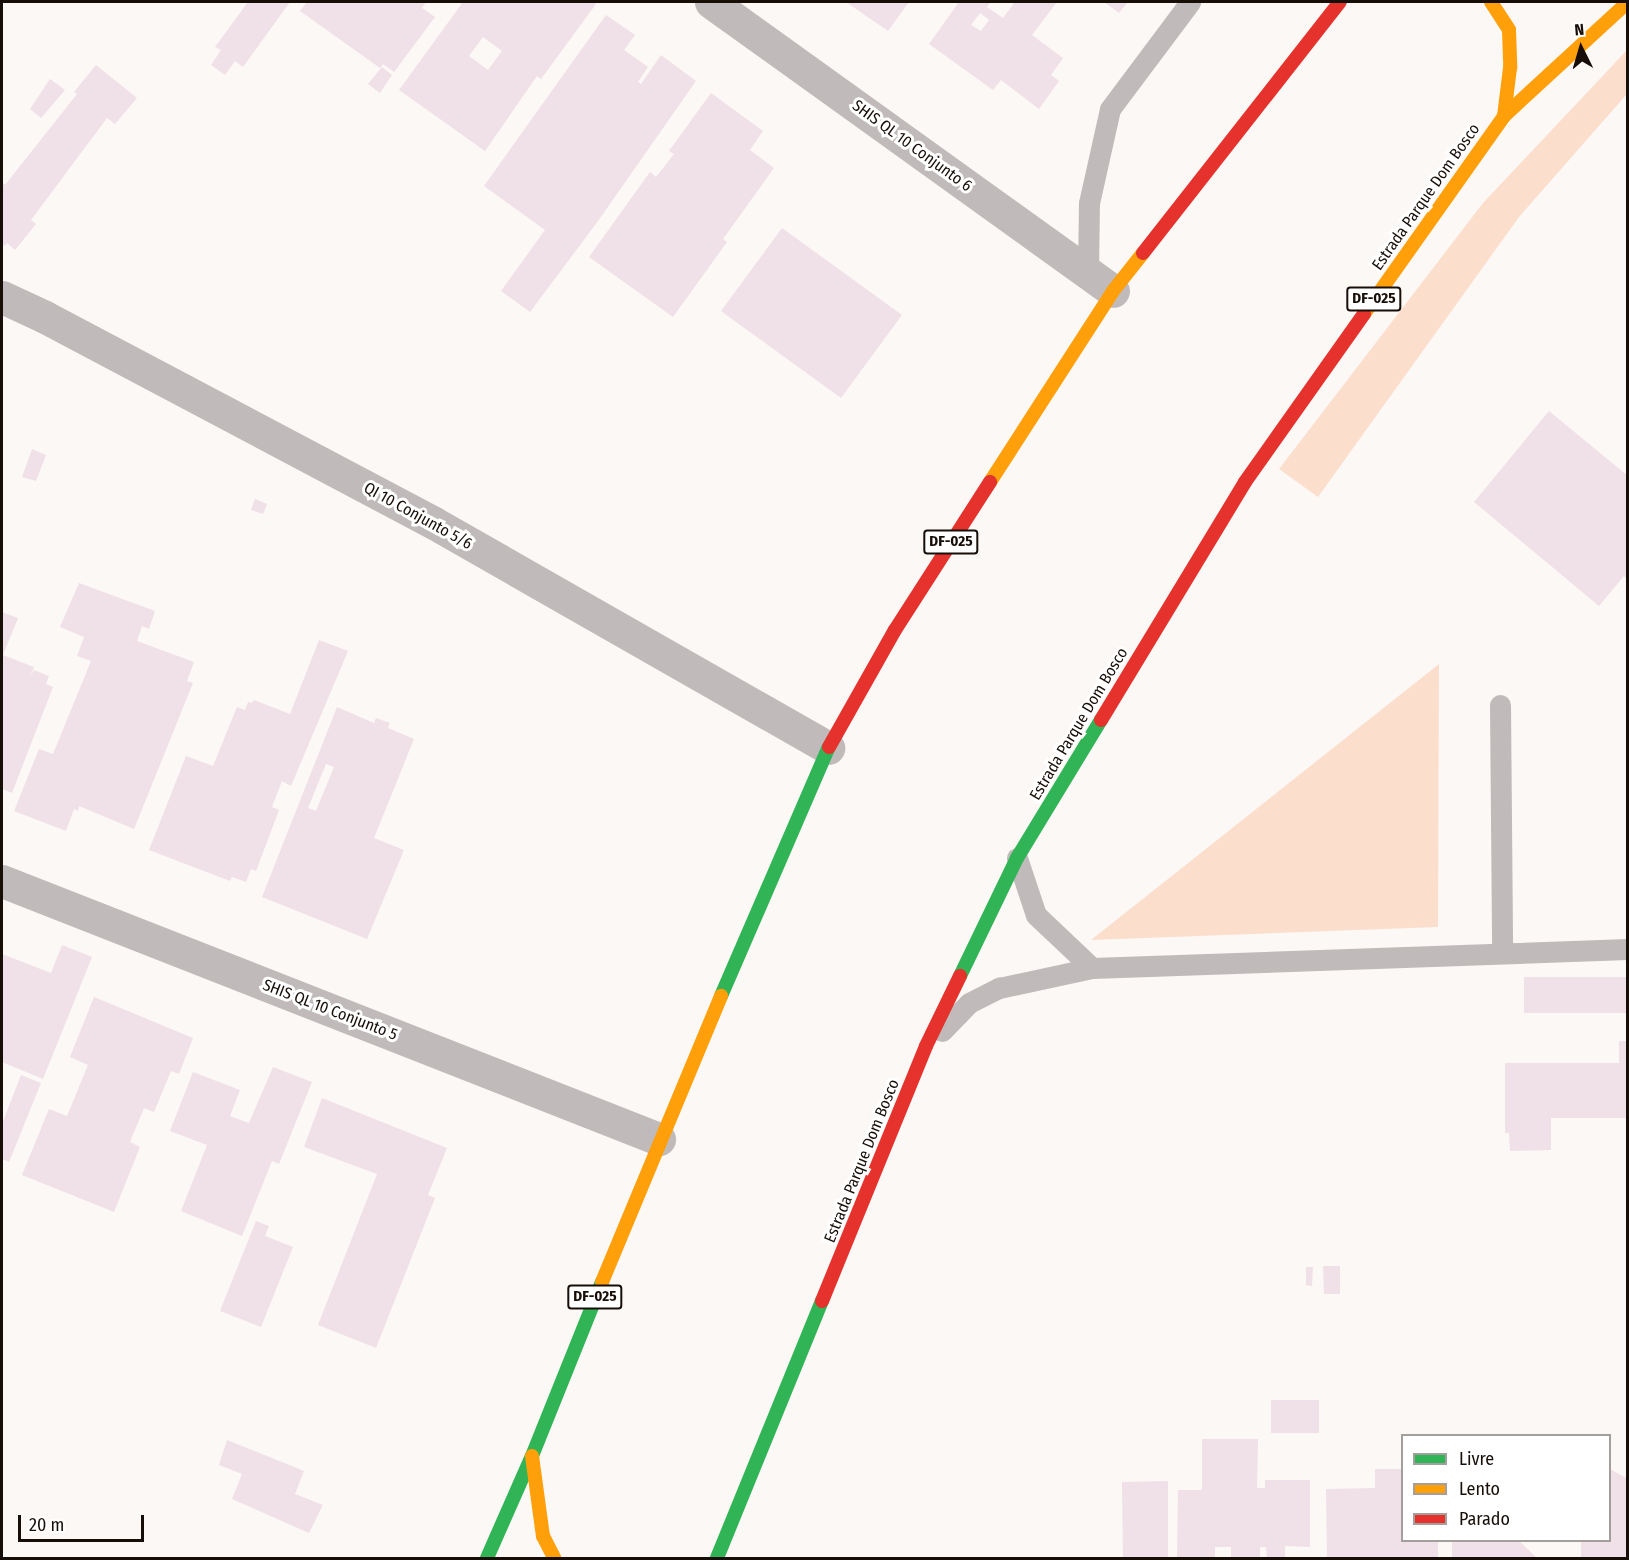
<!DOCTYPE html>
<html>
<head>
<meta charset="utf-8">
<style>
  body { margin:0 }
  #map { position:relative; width:1629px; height:1560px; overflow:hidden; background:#fcf8f6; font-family:"Fira Sans Condensed",sans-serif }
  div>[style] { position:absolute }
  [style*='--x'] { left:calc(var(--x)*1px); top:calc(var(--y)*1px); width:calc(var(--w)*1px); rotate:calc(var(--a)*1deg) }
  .green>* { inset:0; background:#fcdecd }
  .building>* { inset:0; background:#f0e0e8 }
  .lane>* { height:21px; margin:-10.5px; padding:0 10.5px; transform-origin:10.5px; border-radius:10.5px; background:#c0bbba }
  .street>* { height:33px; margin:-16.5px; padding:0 16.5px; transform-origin:16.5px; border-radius:16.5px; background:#c0bbba }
  .fast>* { height:14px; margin:-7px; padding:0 7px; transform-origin:7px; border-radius:7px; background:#30b455 }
  .slow>* { height:14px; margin:-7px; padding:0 7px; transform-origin:7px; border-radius:7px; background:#ff9f0a }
  .jam>* { height:14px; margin:-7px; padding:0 7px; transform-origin:7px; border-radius:7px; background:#e5322d }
  span { translate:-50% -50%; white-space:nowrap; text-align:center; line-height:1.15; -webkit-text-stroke:6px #fff; paint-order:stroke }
  .shield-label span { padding:2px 4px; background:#fff; border:2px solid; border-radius:4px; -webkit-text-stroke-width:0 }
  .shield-label { font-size:15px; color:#170e08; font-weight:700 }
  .street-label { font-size:16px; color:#170e08 }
  .frame { position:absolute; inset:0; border:3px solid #170e08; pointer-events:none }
  .legend { position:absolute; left:1401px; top:1434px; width:210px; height:108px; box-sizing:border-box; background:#fff; border:2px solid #a29f9c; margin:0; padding:8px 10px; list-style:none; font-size:18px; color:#170e08 }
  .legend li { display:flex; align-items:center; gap:12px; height:30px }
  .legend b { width:30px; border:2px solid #a29f9c }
  .north { position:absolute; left:1551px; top:18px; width:60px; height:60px; -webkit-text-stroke:4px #fff; paint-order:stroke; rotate:355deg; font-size:16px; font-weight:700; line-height:24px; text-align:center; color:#170e08 }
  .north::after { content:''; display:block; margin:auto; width:21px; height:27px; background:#170e08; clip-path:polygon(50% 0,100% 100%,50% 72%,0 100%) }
  .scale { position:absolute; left:18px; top:1515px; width:126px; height:27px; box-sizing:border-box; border:3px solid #170e08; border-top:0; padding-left:8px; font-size:18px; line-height:21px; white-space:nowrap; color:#170e08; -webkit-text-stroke:4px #fff; paint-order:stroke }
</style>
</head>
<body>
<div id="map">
  <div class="green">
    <i style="clip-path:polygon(1627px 50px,1627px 94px,1519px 217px,1318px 497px,1279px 469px,1483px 203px)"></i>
    <i style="clip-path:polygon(1439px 664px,1438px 927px,1091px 940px)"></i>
  </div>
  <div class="building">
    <i style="clip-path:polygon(248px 2px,290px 2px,243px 67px,235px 61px,225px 75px,211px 65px,221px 50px,215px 47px)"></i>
    <i style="clip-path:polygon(307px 2px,426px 2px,422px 8px,435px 17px,394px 72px,383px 64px,380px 68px,300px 11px)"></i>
    <i style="clip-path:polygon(evenodd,463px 2px,592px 2px,596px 4px,541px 79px,537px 76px,485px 151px,399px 90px,463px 2px,483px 37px,502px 51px,488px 70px,469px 56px,483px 37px)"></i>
    <i style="clip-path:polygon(846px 2px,909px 2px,888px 31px)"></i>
    <i style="clip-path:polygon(evenodd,959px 2px,991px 2px,987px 7px,1003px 18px,1015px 2px,1057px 2px,1032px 35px,1063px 58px,1051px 75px,1059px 81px,1039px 109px,1001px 80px,993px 90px,929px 44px,959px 2px,980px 13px,989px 20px,981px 31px,971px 25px,980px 13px)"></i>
    <i style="clip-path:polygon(1104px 2px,1128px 2px,1119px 13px)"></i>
    <i style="clip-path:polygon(606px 15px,635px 35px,624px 50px,648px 67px,638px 82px,641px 84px,661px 55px,696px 81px,598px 221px,530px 312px,501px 291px,545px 230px,484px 186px)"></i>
    <i style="clip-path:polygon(96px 65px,137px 98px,115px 124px,107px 118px,31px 220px,36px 224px,15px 250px,7px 243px,5px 246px,2px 243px,2px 185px,3px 183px,5px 185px,77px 94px,74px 92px)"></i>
    <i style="clip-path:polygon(382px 67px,392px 75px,380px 93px,368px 84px)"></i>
    <i style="clip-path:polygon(50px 79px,65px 90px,41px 118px,30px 109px)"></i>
    <i style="clip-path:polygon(711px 93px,763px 131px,750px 150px,774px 168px,723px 239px,727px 242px,673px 317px,589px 257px,650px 172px,656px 177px,674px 154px,669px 151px)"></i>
    <i style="clip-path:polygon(782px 228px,902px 315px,841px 398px,721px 311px)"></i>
    <i style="clip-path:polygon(1549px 411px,1628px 476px,1628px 580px,1624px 576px,1599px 606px,1474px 502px)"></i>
    <i style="clip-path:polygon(32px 449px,46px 455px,36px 481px,22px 477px)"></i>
    <i style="clip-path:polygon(255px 499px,267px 504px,263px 514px,251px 510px)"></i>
    <i style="clip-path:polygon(79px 583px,155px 611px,149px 629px,142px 626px,137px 641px,194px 662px,187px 681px,193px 683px,134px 829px,79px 806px,78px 811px,74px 809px,66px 831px,14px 811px,39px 749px,53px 754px,91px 661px,77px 656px,84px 637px,60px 627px)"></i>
    <i style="clip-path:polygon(2px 612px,18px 618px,3px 655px,34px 667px,30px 677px,34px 670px,49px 676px,46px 684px,53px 687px,12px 793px,2px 789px)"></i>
    <i style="clip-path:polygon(319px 640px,348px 651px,291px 786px,282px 781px,272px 807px,279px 810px,256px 871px,251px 869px,246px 882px,232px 877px,230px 881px,149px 850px,186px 756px,213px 766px,237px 707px,245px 710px,248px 702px,252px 703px,254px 700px,290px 714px)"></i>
    <i style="clip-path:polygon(evenodd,337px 707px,374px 723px,376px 718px,390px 723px,388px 728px,414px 739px,374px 838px,404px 850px,367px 939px,262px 897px,337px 707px,326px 764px,334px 767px,316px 811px,308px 808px,326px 764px)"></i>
    <i style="clip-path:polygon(62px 945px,92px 957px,43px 1079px,2px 1062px,2px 954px,51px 973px)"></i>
    <i style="clip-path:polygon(1524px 977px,1628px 977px,1628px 1013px,1524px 1013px)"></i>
    <i style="clip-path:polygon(94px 997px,193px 1038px,179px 1074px,171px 1071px,154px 1112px,144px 1108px,130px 1142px,140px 1147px,114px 1212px,22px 1175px,49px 1109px,67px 1116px,88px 1065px,70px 1057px)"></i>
    <i style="clip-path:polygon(1619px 1041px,1628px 1041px,1628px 1118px,1551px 1118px,1551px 1150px,1510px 1151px,1509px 1133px,1505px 1133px,1505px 1063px,1619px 1063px)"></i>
    <i style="clip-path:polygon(273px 1067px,312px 1082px,279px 1164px,272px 1161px,242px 1236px,181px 1211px,207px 1145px,170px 1131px,193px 1072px,240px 1090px,230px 1116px,249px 1123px)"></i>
    <i style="clip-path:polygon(21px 1075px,41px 1083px,9px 1162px,2px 1159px,2px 1124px)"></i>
    <i style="clip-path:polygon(322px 1098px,447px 1148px,428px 1195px,435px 1198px,376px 1348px,318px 1325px,377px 1174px,304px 1147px)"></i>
    <i style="clip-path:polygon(256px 1221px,269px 1226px,265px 1236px,293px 1247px,261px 1327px,220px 1311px)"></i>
    <i style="clip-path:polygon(1323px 1266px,1340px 1266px,1340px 1294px,1324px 1294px)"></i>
    <i style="clip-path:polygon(1306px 1267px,1313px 1267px,1312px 1286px,1306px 1285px)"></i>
    <i style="clip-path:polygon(1271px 1400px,1319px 1400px,1319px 1433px,1271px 1433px)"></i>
    <i style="clip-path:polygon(1202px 1439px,1258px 1439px,1257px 1488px,1265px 1488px,1265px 1480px,1310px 1480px,1310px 1547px,1285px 1546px,1285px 1558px,1267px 1558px,1266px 1547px,1260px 1547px,1260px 1558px,1231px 1558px,1231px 1547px,1215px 1547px,1215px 1558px,1177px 1558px,1178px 1490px,1202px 1490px)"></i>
    <i style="clip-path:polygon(227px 1440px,304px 1471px,295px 1494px,323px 1505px,309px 1533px,232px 1499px,242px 1474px,219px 1465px)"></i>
    <i style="clip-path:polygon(1375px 1469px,1402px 1469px,1402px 1540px,1438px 1540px,1438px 1558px,1327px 1558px,1326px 1489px,1375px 1488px)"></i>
    <i style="clip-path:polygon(1610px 1469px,1628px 1479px,1628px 1558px,1581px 1558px,1581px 1540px,1610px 1540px)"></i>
    <i style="clip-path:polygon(1168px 1481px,1168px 1558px,1123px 1558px,1122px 1482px)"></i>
    <i style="clip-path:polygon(1452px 1540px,1518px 1540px,1537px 1558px,1452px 1558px)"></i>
  </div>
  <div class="lane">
    <i style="--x:1088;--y:273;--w:70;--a:-89.2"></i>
    <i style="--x:1089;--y:203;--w:96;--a:-77.4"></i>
    <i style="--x:1110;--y:109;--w:134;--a:-53.2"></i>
    <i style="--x:1500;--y:705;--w:248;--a:89.5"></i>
    <i style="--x:1017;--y:858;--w:60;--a:71.6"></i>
    <i style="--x:1036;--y:915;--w:77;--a:43.4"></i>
    <i style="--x:942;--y:1031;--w:39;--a:-46"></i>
    <i style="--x:969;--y:1003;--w:34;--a:-27"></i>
    <i style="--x:999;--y:988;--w:95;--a:-12.1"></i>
    <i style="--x:1092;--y:968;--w:536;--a:-2.03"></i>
  </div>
  <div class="street">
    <i style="--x:711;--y:2;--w:495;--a:35.7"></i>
    <i style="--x:2;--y:297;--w:47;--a:24.9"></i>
    <i style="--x:45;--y:317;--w:440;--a:27.9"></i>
    <i style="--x:434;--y:523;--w:454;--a:29.7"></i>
    <i style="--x:2;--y:881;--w:706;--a:21.44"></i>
  </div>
  <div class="fast">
    <i style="--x:960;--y:976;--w:131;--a:-64.2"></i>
    <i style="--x:1017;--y:858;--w:162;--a:-58.7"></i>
    <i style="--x:721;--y:996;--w:271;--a:-66.6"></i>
    <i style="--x:487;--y:1558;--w:111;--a:-66.2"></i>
    <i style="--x:532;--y:1456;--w:188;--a:-68.1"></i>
    <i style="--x:717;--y:1558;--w:278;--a:-67.8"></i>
  </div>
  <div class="slow">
    <i style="--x:1491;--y:2;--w:33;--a:57"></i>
    <i style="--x:1509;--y:30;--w:38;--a:88"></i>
    <i style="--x:1510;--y:68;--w:48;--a:97.1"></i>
    <i style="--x:1364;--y:314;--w:242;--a:-54.7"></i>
    <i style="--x:1504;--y:116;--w:168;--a:-42.6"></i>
    <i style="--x:990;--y:482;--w:227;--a:-57.2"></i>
    <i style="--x:1113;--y:291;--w:48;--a:-51.7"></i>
    <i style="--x:602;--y:1282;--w:310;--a:-67.4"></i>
    <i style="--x:532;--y:1456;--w:81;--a:82.2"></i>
    <i style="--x:543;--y:1536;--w:25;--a:63"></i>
  </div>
  <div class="jam">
    <i style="--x:1143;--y:253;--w:319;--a:-51.9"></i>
    <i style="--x:1101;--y:720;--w:278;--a:-58.8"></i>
    <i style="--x:1245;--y:482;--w:206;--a:-54.7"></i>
    <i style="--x:829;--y:747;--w:134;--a:-60.6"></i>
    <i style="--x:895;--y:630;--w:176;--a:-57.3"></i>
    <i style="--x:822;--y:1301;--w:275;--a:-67.8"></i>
    <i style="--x:926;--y:1046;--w:78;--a:-64.1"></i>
  </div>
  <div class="shield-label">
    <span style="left:1374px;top:299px">DF-025</span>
    <span style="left:951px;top:542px">DF-025</span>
    <span style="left:595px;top:1297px">DF-025</span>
  </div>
  <div class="street-label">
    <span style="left:912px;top:146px;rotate:36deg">SHIS QL 10 Conjunto 6</span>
    <span style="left:1426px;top:197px;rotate:-55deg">Estrada Parque Dom Bosco</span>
    <span style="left:418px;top:516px;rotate:29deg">QI 10 Conjunto 5/6</span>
    <span style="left:1079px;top:724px;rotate:-59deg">Estrada Parque Dom Bosco</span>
    <span style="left:330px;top:1010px;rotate:21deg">SHIS QL 10 Conjunto 5</span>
    <span style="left:862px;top:1161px;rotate:-68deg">Estrada Parque Dom Bosco</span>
  </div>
  <div class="frame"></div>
  <ul class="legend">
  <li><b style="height:8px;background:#30b455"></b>Livre</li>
  <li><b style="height:8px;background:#ff9f0a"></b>Lento</li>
  <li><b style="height:8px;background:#e5322d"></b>Parado</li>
  </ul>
  <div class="north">N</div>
  <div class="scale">20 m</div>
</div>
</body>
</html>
